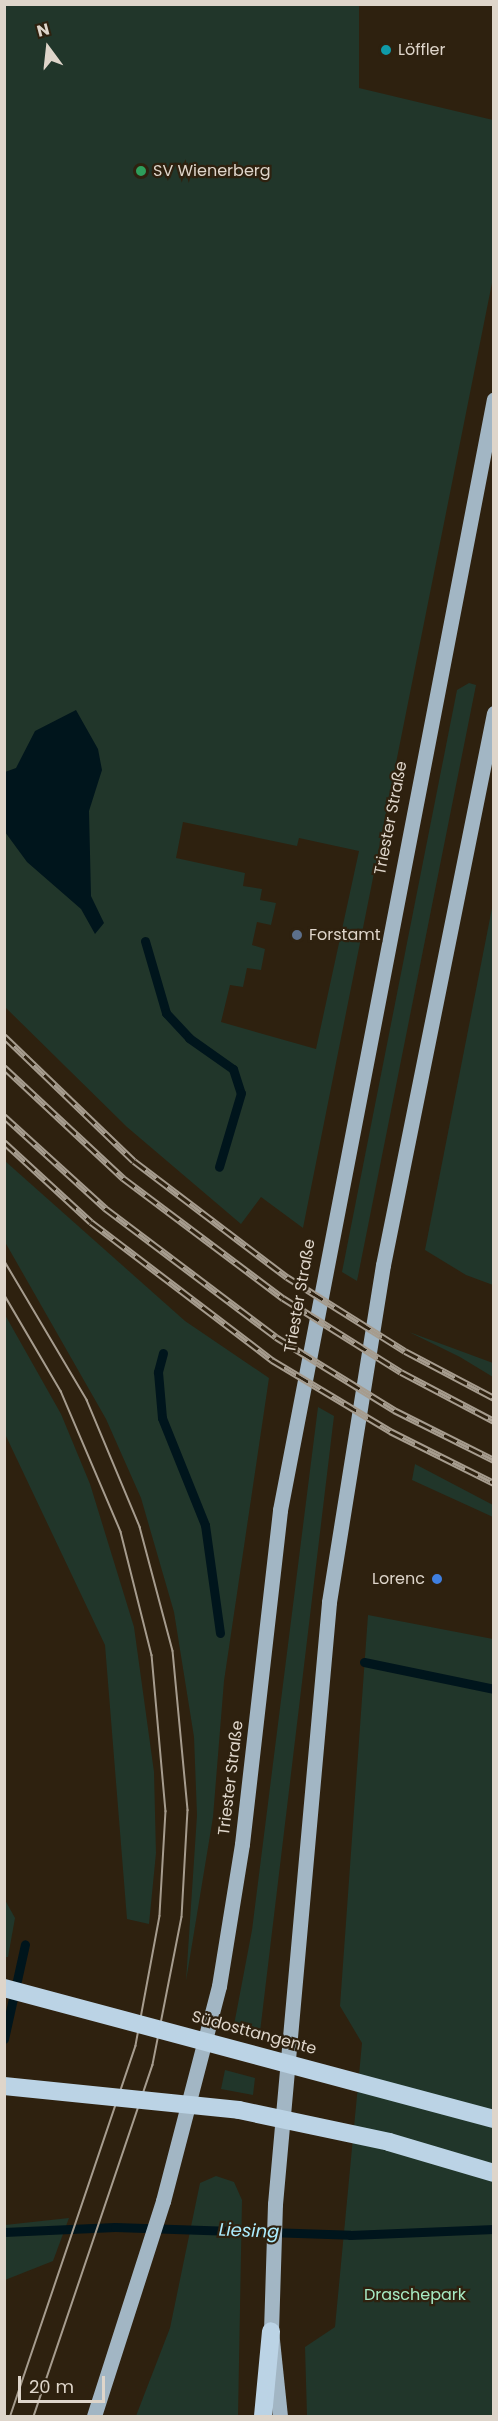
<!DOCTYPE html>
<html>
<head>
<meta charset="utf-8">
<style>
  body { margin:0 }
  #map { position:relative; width:498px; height:2421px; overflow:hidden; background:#2e210f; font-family:Poppins,sans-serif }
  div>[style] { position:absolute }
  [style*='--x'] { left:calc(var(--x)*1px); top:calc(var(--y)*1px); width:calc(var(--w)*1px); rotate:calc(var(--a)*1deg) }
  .green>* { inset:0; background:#21362a }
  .water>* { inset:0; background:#00151c }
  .stream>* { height:9px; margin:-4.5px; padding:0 4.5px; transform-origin:4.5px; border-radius:4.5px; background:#00151c }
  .primary>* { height:15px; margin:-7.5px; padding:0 7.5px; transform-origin:7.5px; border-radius:7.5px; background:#a2b6c4 }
  .highway>* { height:18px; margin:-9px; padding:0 9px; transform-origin:9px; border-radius:9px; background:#bbd3e5 }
  .tram>* { height:1.5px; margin:-0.75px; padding:0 0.75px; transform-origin:0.75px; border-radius:0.75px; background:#a69c8e }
  .rail>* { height:7px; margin-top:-3.5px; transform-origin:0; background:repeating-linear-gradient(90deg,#2e210f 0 14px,#a69c8e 0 28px); box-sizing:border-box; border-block:2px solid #a69c8e }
  .highway-bridge>* { height:18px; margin:-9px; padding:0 9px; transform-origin:9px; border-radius:9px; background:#bbd3e5 }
  .dots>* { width:16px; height:16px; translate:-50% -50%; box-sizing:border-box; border:3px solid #2e210f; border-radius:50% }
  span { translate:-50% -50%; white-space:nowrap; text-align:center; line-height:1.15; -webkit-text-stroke:4.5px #2e210f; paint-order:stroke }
  .poi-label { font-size:16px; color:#ded5ca }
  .left { translate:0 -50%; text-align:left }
  .right { translate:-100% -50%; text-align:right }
  .street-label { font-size:16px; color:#ded5ca }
  .park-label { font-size:16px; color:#a7eac3 }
  .water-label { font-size:18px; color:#acedff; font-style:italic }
  .frame { position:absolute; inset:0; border:6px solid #ded5ca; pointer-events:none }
  .north { position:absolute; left:18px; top:18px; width:60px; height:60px; -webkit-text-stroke:4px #2e210f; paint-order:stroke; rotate:345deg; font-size:16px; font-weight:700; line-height:24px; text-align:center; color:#ded5ca }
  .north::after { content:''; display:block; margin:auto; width:21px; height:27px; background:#ded5ca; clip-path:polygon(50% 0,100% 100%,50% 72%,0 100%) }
  .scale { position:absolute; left:18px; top:2376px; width:87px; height:27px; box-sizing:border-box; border:3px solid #ded5ca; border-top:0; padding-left:8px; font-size:18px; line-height:21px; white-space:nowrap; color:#ded5ca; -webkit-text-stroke:4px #2e210f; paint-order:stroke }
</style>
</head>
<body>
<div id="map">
  <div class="green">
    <i style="clip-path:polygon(evenodd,4px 5px,359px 5px,359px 88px,493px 120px,493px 278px,303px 1228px,261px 1197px,241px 1224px,127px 1127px,5px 1007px,4px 5px,183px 822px,297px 846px,299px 838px,359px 851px,316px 1049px,221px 1022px,230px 985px,243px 987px,247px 968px,261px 970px,265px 949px,252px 945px,257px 922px,271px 925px,276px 903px,260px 900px,262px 889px,243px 886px,245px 873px,176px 858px,183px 822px)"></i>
    <i style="clip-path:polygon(469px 683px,476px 685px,357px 1281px,342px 1272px,457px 690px)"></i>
    <i style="clip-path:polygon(493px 903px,494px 1285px,493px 1285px,466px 1275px,425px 1250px)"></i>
    <i style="clip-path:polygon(5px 1161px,185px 1321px,269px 1378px,224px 1681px,213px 1817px,186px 1981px,197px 1815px,194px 1737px,174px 1612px,141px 1498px,106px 1419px,5px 1242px)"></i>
    <i style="clip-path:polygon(4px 1313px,61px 1414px,90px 1484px,134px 1627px,154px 1772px,156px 1853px,149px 1924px,127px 1919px,105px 1645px,5px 1434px)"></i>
    <i style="clip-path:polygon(409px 1332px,493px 1363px,493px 1377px,460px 1357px)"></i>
    <i style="clip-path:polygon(318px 1407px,334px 1416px,260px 2032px,234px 2025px,252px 1930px)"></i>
    <i style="clip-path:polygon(415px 1464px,493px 1505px,493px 1517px,412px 1480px)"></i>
    <i style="clip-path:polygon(368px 1615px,493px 1639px,493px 2416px,307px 2416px,305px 2347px,335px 2327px,362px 2043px,340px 2006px)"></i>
    <i style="clip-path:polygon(5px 1900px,15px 1918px,8px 1957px,5px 1957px)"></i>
    <i style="clip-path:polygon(225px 2070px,255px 2078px,253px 2095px,221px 2089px)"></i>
    <i style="clip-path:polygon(216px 2176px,234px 2182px,242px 2200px,238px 2416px,136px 2416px,170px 2328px,200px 2183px)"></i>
    <i style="clip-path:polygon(69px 2218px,53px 2261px,5px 2280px,5px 2225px)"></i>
  </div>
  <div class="water">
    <i style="clip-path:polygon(76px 710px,98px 749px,102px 770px,89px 811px,91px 896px,104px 923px,95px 934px,81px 909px,27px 862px,5px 832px,5px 772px,16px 768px,35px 731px)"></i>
  </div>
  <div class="stream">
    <i style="--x:145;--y:941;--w:75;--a:73.7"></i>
    <i style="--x:166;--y:1013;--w:34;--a:47"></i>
    <i style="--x:189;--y:1038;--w:54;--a:35.2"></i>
    <i style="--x:233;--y:1069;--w:25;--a:72"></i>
    <i style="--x:241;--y:1093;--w:77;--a:106.6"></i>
    <i style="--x:163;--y:1353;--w:20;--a:105"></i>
    <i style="--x:158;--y:1372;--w:46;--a:85"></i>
    <i style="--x:162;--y:1418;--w:115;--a:68.1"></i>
    <i style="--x:205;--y:1525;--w:109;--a:82.1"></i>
    <i style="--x:364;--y:1662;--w:133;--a:11.7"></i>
    <i style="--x:4;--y:2039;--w:97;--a:-77.5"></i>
    <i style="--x:4;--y:2232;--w:111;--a:-2.6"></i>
    <i style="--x:115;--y:2227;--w:235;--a:1.9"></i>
    <i style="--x:350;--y:2235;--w:144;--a:-2.4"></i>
  </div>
  <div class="primary">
    <i style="--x:94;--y:2416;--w:226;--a:-72.2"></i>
    <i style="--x:163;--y:2201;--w:222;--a:-75.4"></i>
    <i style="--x:219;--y:1986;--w:144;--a:-80.8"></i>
    <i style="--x:242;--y:1844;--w:336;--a:-83.5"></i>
    <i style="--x:280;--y:1510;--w:1131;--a:-79.1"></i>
    <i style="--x:280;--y:2416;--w:85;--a:-96"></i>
    <i style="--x:271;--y:2331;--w:127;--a:-88.2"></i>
    <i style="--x:275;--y:2204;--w:604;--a:-84.87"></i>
    <i style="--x:329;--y:1602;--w:341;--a:-80.9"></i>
    <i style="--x:383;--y:1265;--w:563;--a:-78.63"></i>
  </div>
  <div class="highway">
    <i style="--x:263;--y:2416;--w:85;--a:-84.6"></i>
  </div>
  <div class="tram">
    <i style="--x:4;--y:1260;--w:163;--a:59.3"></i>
    <i style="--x:87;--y:1400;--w:138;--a:67.3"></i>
    <i style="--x:140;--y:1527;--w:128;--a:75.1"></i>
    <i style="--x:173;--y:1651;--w:160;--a:84.6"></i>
    <i style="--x:188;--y:1810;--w:107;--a:93.2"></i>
    <i style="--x:182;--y:1917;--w:151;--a:101.1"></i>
    <i style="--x:153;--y:2065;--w:371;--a:108.7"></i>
    <i style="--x:4;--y:1294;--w:113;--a:59.6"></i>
    <i style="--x:61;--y:1391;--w:153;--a:66.9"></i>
    <i style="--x:121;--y:1532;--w:127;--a:75.9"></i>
    <i style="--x:152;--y:1655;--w:157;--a:84.9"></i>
    <i style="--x:166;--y:1811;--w:105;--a:93.3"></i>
    <i style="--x:160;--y:1916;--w:132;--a:100.5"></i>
    <i style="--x:136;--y:2046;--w:391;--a:108.7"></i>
  </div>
  <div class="rail">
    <i style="--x:4;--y:1036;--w:180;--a:43.9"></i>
    <i style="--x:134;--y:1161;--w:192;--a:37.2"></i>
    <i style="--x:287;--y:1277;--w:139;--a:32.1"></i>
    <i style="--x:405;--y:1351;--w:101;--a:27.8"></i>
    <i style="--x:4;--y:1067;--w:163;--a:43"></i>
    <i style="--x:123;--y:1178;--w:200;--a:36.9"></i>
    <i style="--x:283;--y:1298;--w:139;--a:32.1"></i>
    <i style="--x:401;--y:1372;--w:105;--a:27.8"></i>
    <i style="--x:4;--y:1116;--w:137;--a:42.3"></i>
    <i style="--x:105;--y:1208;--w:214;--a:37"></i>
    <i style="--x:276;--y:1337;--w:139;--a:31.7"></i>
    <i style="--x:394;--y:1410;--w:112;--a:26.6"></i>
    <i style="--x:4;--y:1142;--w:118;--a:42.6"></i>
    <i style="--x:91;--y:1222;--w:228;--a:37.3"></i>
    <i style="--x:272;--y:1360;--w:138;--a:31"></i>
    <i style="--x:390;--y:1431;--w:116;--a:26.6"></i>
  </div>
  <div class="highway-bridge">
    <i style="--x:4;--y:1988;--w:507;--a:14.97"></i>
    <i style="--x:4;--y:2086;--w:236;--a:5.8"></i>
    <i style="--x:239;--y:2110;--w:153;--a:12"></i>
    <i style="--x:389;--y:2142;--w:109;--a:16.4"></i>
  </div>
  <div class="dots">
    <i style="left:386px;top:50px;background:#0f9aa8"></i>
    <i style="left:141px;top:171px;background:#2e9e5b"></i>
    <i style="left:297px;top:935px;background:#5c6f8a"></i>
    <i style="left:437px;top:1579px;background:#3f7fe0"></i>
  </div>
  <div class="poi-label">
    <span class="left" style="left:398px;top:50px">Löffler</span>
    <span class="left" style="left:153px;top:171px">SV Wienerberg</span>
    <span class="left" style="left:309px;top:935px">Forstamt</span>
    <span class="right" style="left:425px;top:1579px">Lorenc</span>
  </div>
  <div class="street-label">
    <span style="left:391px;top:818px;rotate:-79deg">Triester Straße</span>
    <span style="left:300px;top:1296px;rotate:-80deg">Triester Straße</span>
    <span style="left:231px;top:1778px;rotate:-83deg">Triester Straße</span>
    <span style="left:254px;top:2033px;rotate:15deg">Südosttangente</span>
  </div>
  <div class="park-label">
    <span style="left:415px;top:2295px">Draschepark</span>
  </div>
  <div class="water-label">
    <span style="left:249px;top:2231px;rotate:2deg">Liesing</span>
  </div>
  <div class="frame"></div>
  <div class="north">N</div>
  <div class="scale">20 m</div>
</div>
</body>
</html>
